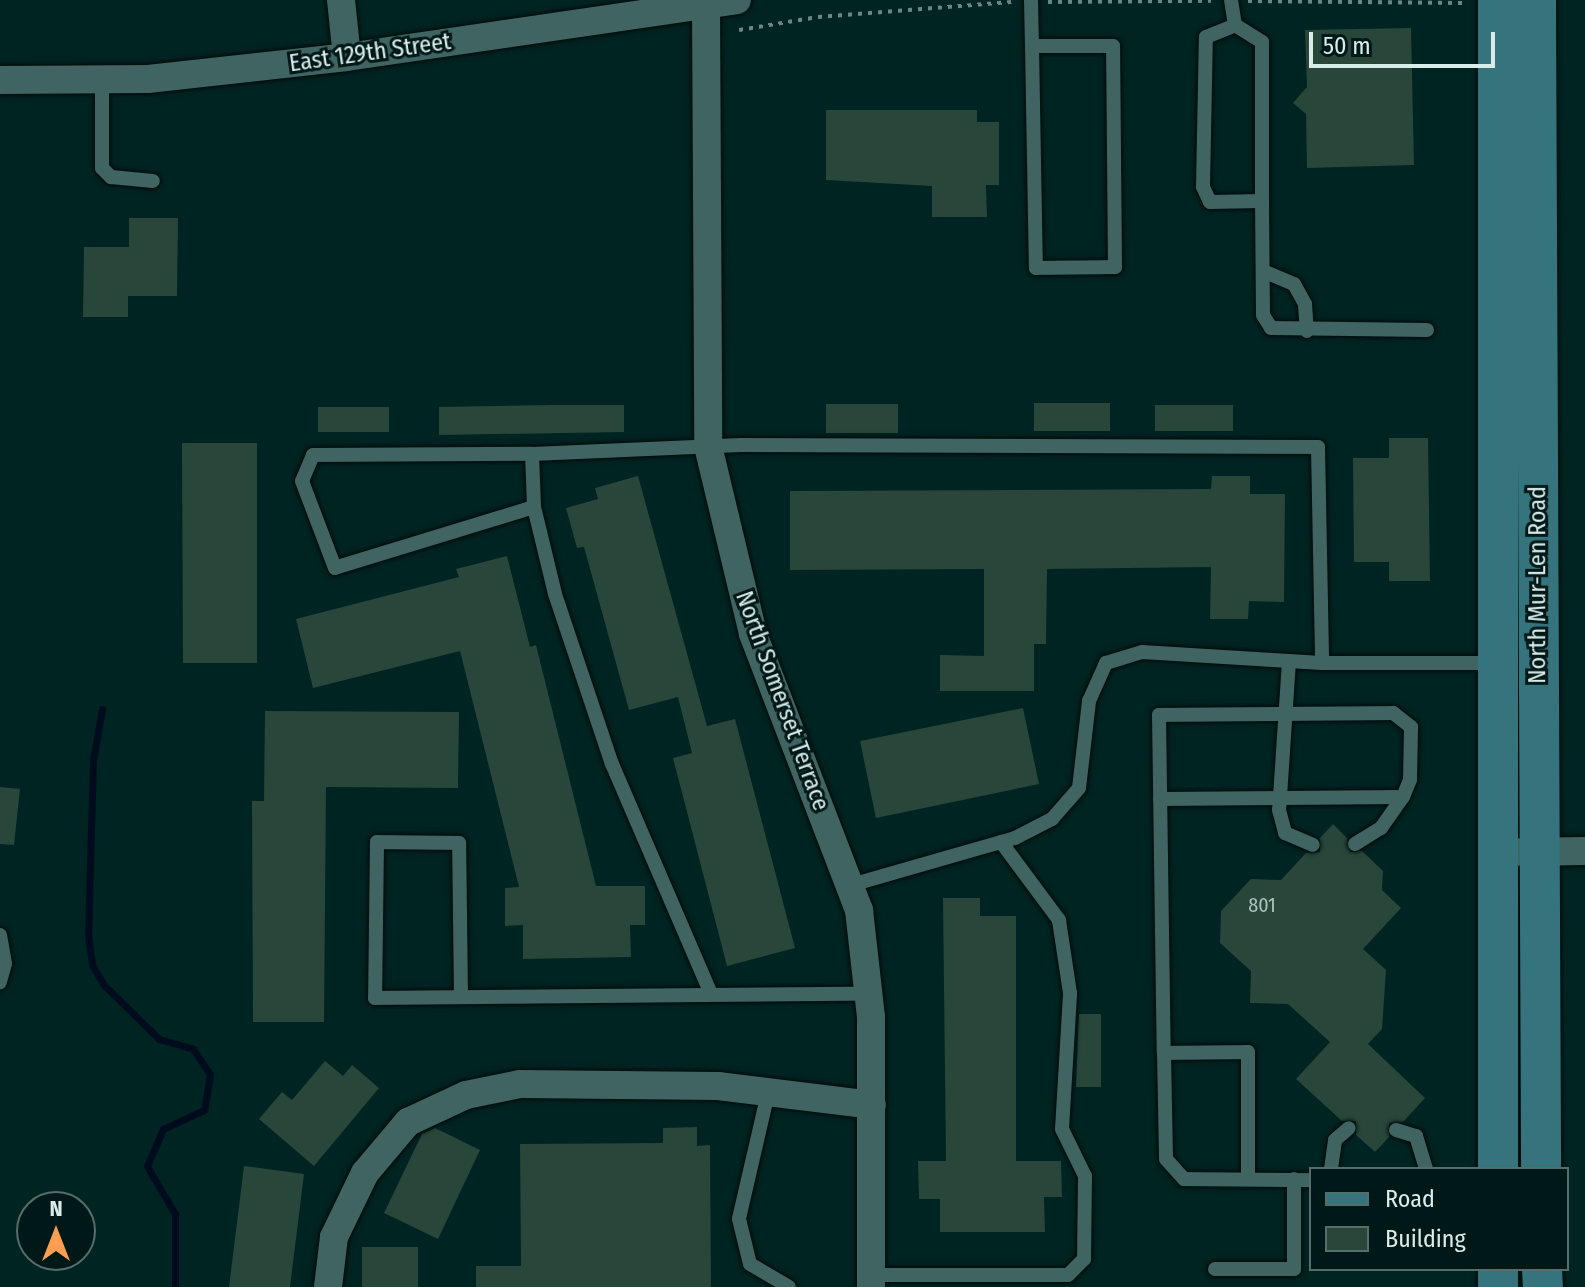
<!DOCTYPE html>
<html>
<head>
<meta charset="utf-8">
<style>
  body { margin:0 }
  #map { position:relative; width:1585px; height:1287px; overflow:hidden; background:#002422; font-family:"Fira Sans Condensed",sans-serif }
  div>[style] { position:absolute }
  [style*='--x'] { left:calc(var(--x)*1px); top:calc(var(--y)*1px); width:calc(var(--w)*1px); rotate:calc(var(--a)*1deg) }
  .stream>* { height:7px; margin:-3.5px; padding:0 3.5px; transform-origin:3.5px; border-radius:3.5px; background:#000c1d }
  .building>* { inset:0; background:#284639 }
  .path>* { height:4px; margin-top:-2px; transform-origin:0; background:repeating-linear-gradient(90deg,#6a8684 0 4px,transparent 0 10px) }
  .roads { filter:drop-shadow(0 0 2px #000b0a) drop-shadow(0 0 2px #000b0a) }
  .lane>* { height:14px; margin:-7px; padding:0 7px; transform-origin:7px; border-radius:7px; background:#3f6462 }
  .street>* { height:28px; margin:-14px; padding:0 14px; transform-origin:14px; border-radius:14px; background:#3f6462 }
  .secondary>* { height:40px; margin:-20px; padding:0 20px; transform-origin:20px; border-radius:20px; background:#35747c }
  span { translate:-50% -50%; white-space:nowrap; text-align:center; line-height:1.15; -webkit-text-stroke:6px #001918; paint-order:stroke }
  .number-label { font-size:20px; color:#acc2be }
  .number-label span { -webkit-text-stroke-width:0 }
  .street-label { font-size:24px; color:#d8ecea }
  .legend { position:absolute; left:1309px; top:1167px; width:260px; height:104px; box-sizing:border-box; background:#001918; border:2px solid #566d6c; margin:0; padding:10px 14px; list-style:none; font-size:24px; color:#d8ecea }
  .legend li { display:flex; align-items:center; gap:16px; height:40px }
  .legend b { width:40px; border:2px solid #566d6c }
  .north { position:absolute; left:16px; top:1191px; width:80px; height:80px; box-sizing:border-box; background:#001918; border:2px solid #566d6c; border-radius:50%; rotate:0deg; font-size:22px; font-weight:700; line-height:32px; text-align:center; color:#d8ecea }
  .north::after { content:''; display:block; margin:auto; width:28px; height:36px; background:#fb9e51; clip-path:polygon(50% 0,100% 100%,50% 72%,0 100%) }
  .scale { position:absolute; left:1309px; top:32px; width:186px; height:36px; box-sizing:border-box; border:4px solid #d8ecea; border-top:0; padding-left:10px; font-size:24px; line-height:28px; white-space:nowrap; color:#d8ecea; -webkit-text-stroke:6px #001918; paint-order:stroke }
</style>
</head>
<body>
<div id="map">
  <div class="stream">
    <i style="--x:102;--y:709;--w:52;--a:100"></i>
    <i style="--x:93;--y:760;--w:175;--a:91.6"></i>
    <i style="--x:88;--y:935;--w:30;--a:82"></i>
    <i style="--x:92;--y:965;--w:23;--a:59"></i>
    <i style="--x:104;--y:985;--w:77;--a:44.5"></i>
    <i style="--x:159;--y:1039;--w:35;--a:16"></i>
    <i style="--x:193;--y:1049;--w:30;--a:56"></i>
    <i style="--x:210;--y:1074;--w:36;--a:99"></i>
    <i style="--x:204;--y:1110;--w:45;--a:155.1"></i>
    <i style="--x:163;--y:1129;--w:40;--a:113.4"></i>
    <i style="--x:147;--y:1166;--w:56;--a:59.7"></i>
    <i style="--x:175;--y:1214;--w:73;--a:90"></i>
  </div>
  <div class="building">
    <i style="clip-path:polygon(1411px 28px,1414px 165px,1307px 168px,1306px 114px,1293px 103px,1307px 87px,1305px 30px)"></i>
    <i style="clip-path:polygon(826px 110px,977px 110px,977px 122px,999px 122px,999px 185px,986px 185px,987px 217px,932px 217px,932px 186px,826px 180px)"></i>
    <i style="clip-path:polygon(129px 218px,178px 218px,177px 296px,128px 296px,128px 317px,83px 317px,84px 247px,129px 247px)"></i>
    <i style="clip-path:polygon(1034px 403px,1110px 403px,1110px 431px,1034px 431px)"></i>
    <i style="clip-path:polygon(826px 404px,898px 404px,898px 433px,826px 433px)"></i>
    <i style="clip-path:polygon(552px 405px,624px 405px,624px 432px,439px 435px,439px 407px)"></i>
    <i style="clip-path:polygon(1155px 405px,1233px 405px,1233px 431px,1155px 431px)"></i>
    <i style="clip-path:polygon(318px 407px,389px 407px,389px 432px,318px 432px)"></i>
    <i style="clip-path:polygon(1389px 438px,1428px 438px,1430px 581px,1389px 581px,1389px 562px,1354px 562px,1353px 458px,1389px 458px)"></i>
    <i style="clip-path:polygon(182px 443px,257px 443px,257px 663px,183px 663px)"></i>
    <i style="clip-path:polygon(638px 476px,707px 726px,735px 719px,795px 948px,727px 966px,673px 758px,692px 753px,678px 697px,629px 710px,584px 547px,577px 548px,566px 508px,598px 499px,595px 488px)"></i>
    <i style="clip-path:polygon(1212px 476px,1250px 476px,1250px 494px,1285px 494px,1284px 602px,1249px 601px,1248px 619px,1210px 619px,1211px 567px,1047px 569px,1046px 644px,1034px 644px,1034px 691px,940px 691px,940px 655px,984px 656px,984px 569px,790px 570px,790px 491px,1211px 489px)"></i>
    <i style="clip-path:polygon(507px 556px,530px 647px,536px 645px,596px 886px,645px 886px,645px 925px,630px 925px,631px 957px,523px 959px,523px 925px,505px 926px,505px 888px,519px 887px,460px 651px,313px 688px,296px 619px,459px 577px,456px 569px)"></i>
    <i style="clip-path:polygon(1023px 708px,1039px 784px,876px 818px,860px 741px)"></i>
    <i style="clip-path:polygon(265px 711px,459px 712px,458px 788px,326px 787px,324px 1022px,253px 1022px,252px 801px,264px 801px)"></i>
    <i style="clip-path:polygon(0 787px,20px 789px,14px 845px,0 844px)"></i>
    <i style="clip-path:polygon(1333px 824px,1347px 838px,1350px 852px,1362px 851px,1383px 871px,1382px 890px,1401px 908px,1363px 949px,1386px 970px,1382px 1029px,1368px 1044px,1425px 1098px,1403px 1122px,1389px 1123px,1389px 1137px,1375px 1152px,1356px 1135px,1356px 1121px,1342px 1121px,1296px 1079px,1330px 1042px,1288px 1004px,1250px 1003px,1251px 971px,1220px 943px,1221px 911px,1251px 879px,1281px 880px,1306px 853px,1320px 852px,1320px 838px)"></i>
    <i style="clip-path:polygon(943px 898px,980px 898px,980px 916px,1016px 916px,1016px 1161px,1061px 1161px,1062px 1197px,1044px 1197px,1045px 1232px,940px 1232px,940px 1199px,919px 1199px,918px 1161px,946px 1161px)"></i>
    <i style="clip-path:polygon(1079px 1014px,1101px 1014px,1101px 1087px,1076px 1087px)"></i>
    <i style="clip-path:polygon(325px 1061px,343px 1076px,352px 1065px,379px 1088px,314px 1166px,259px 1119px,282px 1092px,292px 1100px)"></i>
    <i style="clip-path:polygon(697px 1127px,697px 1146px,710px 1145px,711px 1287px,476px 1287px,476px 1266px,521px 1266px,520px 1144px,663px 1143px,663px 1128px)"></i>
    <i style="clip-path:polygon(435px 1128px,480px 1150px,438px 1239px,384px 1213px,422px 1134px)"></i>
    <i style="clip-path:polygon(244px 1166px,304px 1174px,290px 1287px,229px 1287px)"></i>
    <i style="clip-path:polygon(362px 1247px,418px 1247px,418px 1287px,362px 1287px)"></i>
  </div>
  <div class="path">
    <i style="--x:1248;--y:1;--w:215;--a:0.5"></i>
    <i style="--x:1048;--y:2;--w:163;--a:-0.4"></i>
    <i style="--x:739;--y:30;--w:80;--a:-9.3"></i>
    <i style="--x:818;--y:17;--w:194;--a:-4.4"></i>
  </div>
  <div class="roads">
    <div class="lane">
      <i style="--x:1031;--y:0;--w:46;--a:88.8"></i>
      <i style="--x:1032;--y:46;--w:222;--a:89"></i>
      <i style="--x:1036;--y:268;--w:79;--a:-0.7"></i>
      <i style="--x:1115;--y:267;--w:221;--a:-90.5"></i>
      <i style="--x:1113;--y:46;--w:81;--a:180"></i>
      <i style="--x:1231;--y:0;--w:25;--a:81"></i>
      <i style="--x:1235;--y:25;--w:32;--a:32"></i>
      <i style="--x:1262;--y:42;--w:159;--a:90"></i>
      <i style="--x:1262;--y:201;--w:52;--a:178.9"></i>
      <i style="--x:1210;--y:202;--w:17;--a:-115"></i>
      <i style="--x:1203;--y:187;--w:150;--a:-88.9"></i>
      <i style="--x:1206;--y:37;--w:31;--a:-22"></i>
      <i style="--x:102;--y:79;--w:89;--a:90"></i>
      <i style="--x:102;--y:168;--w:13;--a:45"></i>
      <i style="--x:111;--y:177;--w:42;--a:5.4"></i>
      <i style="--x:1262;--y:201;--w:114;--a:89.5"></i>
      <i style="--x:1263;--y:315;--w:15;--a:58"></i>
      <i style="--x:1271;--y:328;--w:156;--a:0.7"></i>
      <i style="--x:1263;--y:271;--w:34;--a:23"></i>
      <i style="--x:1294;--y:284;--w:23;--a:61"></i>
      <i style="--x:1305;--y:304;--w:27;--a:86"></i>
      <i style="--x:532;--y:454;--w:53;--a:87.8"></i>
      <i style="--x:534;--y:507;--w:89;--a:76.4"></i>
      <i style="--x:555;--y:594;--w:179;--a:71.5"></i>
      <i style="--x:612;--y:764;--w:250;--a:66.7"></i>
      <i style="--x:534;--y:507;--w:208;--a:163"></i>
      <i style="--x:335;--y:568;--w:93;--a:-110.8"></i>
      <i style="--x:302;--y:481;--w:28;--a:-67"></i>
      <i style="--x:313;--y:455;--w:219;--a:-0.3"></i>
      <i style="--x:532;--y:454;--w:209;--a:-2.5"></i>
      <i style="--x:741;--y:445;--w:577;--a:0.2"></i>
      <i style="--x:1318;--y:447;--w:216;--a:88.9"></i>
      <i style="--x:1289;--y:661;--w:149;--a:93.8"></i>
      <i style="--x:1279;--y:810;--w:24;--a:75"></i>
      <i style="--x:1285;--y:833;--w:30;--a:23"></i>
      <i style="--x:1160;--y:799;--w:243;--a:-0.5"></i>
      <i style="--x:1403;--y:797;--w:18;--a:-68"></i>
      <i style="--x:1410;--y:780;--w:53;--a:-88.9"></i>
      <i style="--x:1411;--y:727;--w:23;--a:-142"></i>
      <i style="--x:1393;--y:713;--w:234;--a:179.5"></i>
      <i style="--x:1159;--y:715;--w:338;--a:89.2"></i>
      <i style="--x:1164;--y:1053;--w:106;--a:88.9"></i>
      <i style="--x:1166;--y:1159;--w:27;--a:48"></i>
      <i style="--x:1184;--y:1179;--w:127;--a:0.5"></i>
      <i style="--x:1355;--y:844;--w:31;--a:-32"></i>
      <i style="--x:1381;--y:828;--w:38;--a:-55"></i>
      <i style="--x:851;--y:885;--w:171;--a:-16"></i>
      <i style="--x:1015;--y:838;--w:42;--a:-27.2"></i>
      <i style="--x:1052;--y:819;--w:41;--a:-48.9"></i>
      <i style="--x:1079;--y:788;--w:88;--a:-83.4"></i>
      <i style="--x:1089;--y:701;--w:42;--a:-65.9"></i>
      <i style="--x:1106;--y:663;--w:38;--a:-17"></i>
      <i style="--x:1142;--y:652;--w:180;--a:3.5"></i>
      <i style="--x:1322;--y:663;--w:175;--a:0"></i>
      <i style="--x:0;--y:935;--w:29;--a:80"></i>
      <i style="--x:5;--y:964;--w:19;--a:106"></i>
      <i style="--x:461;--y:997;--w:154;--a:-90.7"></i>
      <i style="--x:459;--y:843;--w:82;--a:-179.3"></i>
      <i style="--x:377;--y:842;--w:156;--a:90.7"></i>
      <i style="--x:375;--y:998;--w:495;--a:-0.5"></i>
      <i style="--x:1164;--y:1053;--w:84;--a:-0.7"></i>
      <i style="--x:1248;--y:1052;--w:127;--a:90"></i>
      <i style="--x:768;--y:1093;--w:129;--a:103"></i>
      <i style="--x:739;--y:1219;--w:46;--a:76.3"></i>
      <i style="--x:750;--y:1264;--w:45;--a:30.5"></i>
      <i style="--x:1396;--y:1130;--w:21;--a:17"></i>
      <i style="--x:1416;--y:1136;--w:34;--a:73"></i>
      <i style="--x:1331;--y:1169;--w:29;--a:-82"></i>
      <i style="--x:1335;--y:1140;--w:18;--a:-41"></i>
      <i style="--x:1215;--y:1269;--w:79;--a:0"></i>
      <i style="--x:1294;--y:1269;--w:90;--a:-90"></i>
      <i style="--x:871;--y:1275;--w:197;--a:0"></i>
      <i style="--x:1068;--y:1275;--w:23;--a:-45"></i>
      <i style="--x:1084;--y:1259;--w:83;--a:-89.3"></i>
      <i style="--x:1085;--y:1176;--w:52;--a:-116.1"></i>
      <i style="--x:1062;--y:1129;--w:136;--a:-86.6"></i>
      <i style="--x:1070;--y:993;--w:74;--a:-98.6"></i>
      <i style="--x:1059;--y:920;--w:97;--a:-126.6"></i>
    </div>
    <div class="street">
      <i style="--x:341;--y:0;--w:57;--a:84"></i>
      <i style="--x:706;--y:5;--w:441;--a:89.7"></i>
      <i style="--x:708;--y:446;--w:193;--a:76.5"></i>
      <i style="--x:753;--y:634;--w:296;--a:69"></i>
      <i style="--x:859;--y:910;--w:108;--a:83.6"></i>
      <i style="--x:871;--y:1017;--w:270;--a:90"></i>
      <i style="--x:0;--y:80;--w:148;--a:-0.4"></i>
      <i style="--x:148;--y:79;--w:200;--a:-6.3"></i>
      <i style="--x:347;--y:57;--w:394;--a:-8.3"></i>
      <i style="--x:1522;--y:852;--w:63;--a:-0.9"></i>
      <i style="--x:328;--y:1287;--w:50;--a:-83.2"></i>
      <i style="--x:334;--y:1237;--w:71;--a:-64.2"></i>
      <i style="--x:365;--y:1173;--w:67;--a:-49.9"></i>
      <i style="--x:408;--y:1122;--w:64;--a:-25"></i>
      <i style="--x:466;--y:1095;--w:55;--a:-11.5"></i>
      <i style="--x:520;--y:1084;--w:198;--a:0.6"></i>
      <i style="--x:718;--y:1086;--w:155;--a:7"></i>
    </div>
    <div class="secondary">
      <i style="--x:1498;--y:0;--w:1169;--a:90"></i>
      <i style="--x:1536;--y:0;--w:1169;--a:89.75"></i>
      <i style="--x:1498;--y:1269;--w:18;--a:90"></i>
      <i style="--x:1542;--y:1269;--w:18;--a:87"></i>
    </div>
  </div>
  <div class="number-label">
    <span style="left:1262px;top:905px">801</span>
  </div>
  <div class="street-label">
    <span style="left:370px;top:53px;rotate:-8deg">East 129th Street</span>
    <span style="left:1538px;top:585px;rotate:-90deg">North Mur-Len Road</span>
    <span style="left:782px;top:701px;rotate:70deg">North Somerset Terrace</span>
  </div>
  <ul class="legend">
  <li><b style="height:10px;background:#35747c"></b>Road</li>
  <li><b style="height:22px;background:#284639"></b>Building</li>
  </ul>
  <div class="north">N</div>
  <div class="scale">50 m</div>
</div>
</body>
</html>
